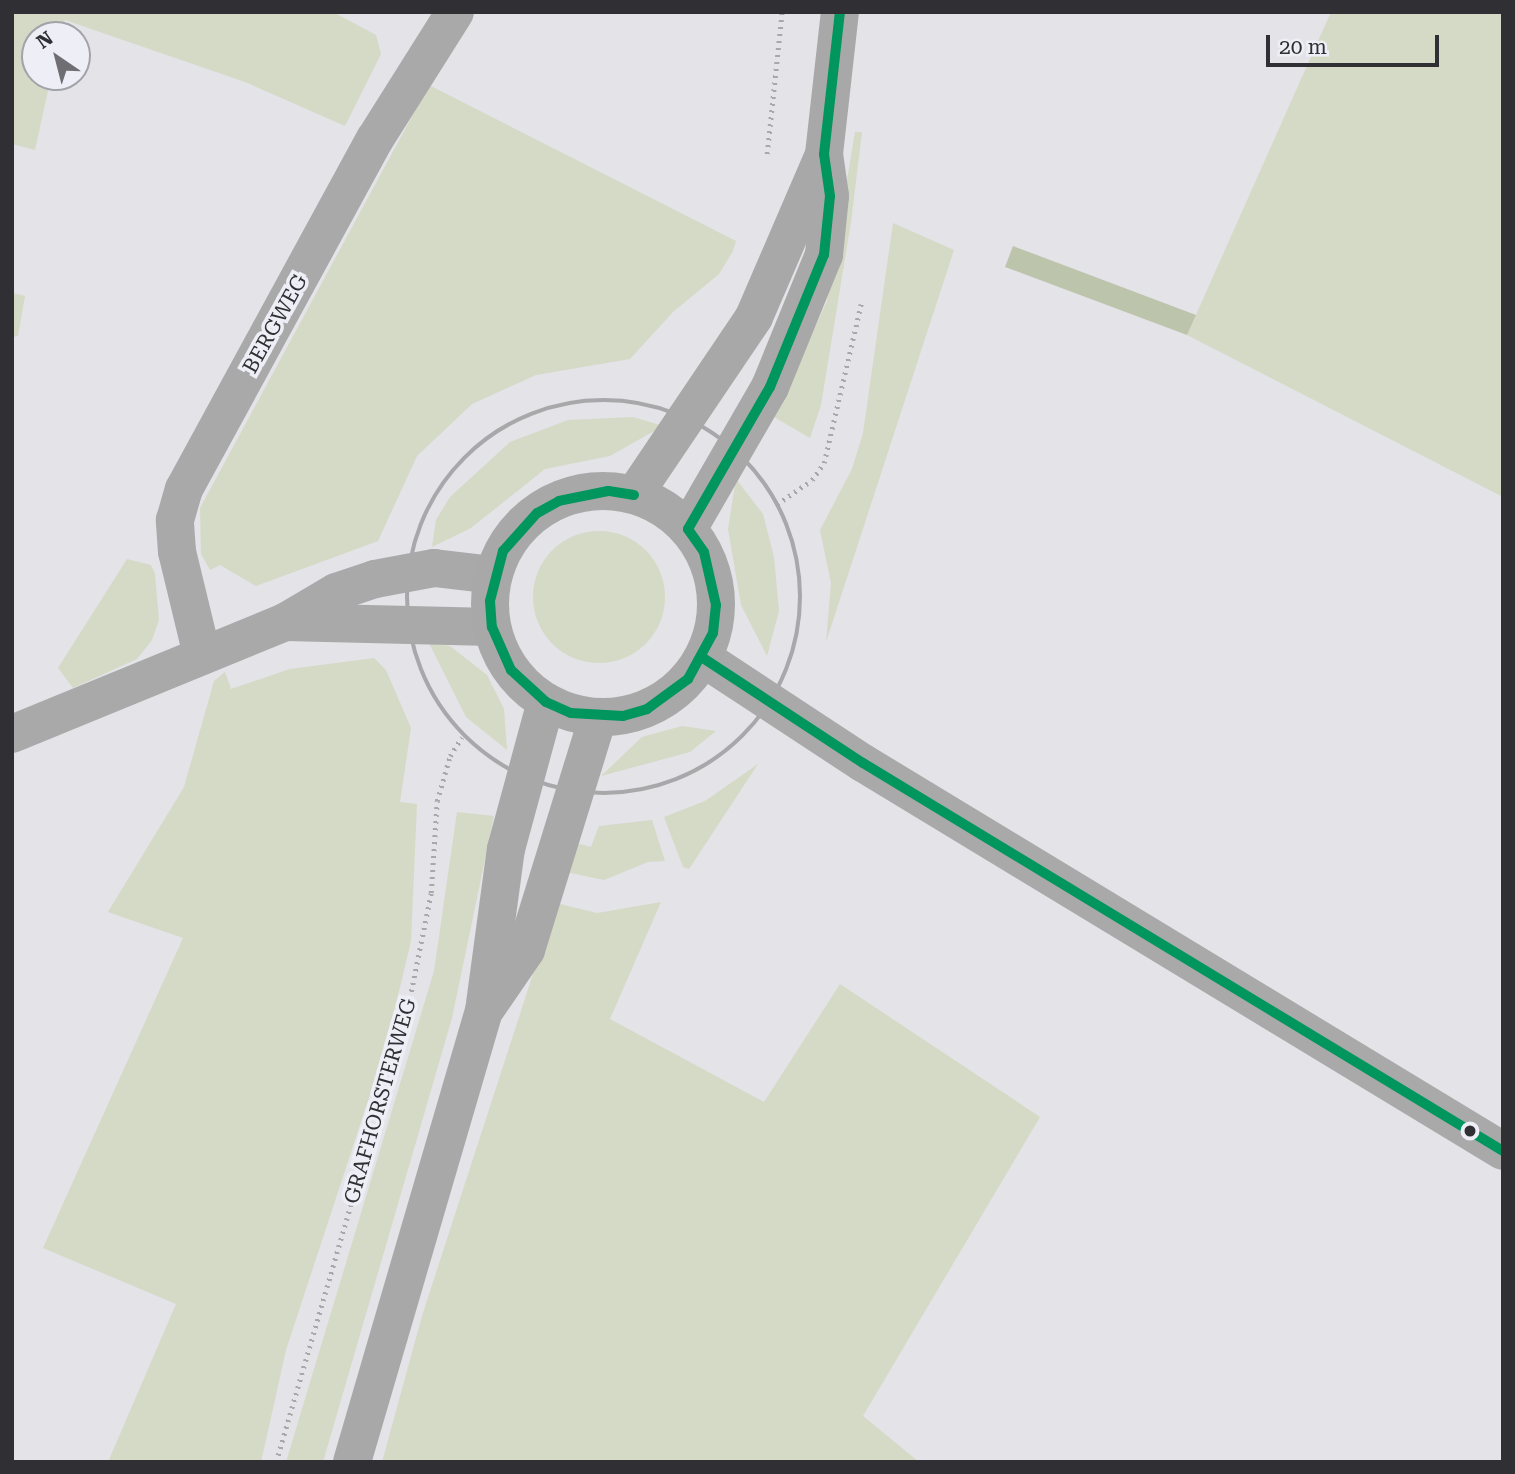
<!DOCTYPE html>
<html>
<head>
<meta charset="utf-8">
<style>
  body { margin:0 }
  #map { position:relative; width:1515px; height:1474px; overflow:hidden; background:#e3e3e8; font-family:"Roboto Serif",serif }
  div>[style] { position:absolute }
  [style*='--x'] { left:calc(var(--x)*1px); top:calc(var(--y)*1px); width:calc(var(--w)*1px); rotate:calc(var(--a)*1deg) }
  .green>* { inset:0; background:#d4dac6 }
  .round { border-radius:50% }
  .forest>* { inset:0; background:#bdc4ac }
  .path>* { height:4.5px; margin-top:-2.25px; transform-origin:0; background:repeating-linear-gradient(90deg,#a8a8aa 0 2px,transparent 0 7px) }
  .path>.ring { margin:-2.25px; padding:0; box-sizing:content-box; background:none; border:4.5px solid #a8a8aa; border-radius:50% }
  .minor>* { height:38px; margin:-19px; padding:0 19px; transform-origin:19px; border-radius:19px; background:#a9a9aa }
  .tertiary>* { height:38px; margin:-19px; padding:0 19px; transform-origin:19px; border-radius:19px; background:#a9a9aa }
  .secondary>* { height:38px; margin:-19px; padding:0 19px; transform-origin:19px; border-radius:19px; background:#a9a8a9 }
  .secondary>.ring { margin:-19px; padding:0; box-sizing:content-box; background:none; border:38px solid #a9a8a9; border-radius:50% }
  .bus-1>* { height:10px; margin:-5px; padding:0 5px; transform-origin:5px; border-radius:5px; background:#00965e }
  .dots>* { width:19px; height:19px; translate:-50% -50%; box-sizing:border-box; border:4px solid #eeeef7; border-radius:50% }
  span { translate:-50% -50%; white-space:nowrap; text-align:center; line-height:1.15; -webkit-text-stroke:7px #eeeef7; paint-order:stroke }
  .street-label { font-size:21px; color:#302f33 }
  .frame { position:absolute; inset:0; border:14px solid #302f33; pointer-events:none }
  .north { position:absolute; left:21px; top:21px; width:70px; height:70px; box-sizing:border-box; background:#eeeef7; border:2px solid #a2a2a9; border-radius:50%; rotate:325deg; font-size:19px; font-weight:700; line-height:28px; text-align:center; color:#302f33 }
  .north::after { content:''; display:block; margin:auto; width:24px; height:32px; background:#6f6e72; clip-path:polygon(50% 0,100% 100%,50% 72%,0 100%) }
  .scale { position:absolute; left:1266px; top:35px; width:173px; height:32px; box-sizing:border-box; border:4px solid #302f33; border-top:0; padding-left:9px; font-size:21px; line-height:24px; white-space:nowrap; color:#302f33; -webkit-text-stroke:5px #eeeef7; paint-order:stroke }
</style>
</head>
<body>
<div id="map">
  <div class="green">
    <i style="clip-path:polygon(12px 12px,333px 12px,376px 35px,381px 54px,345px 126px,245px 82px,65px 20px,61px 35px,35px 35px,35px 77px,51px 77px,35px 150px,12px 144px)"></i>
    <i style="clip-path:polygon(1331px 12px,1503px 12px,1503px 497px,1187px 335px)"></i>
    <i style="clip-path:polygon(429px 85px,736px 241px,733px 251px,719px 274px,673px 312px,630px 359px,536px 375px,472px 404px,417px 456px,378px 541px,256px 586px,220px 565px,210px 570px,201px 554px,200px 508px)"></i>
    <i style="clip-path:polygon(855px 132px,862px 132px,851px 222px,821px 405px,810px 438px,774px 417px,827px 301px)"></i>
    <i style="clip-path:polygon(893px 223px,954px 250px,826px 642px,831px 583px,820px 530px,852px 469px,863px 433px)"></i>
    <i style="clip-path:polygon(12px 293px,25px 296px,18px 336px,12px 337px)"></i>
    <i style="clip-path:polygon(633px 417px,663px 426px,610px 456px,545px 469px,471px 528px,432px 547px,436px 520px,450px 497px,510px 442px,568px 420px)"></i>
    <i style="clip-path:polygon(736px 479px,763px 514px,774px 557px,779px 611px,767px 656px,741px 605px,728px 529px)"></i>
    <i class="round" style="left:533px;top:531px;width:132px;height:132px"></i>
    <i style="clip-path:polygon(127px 559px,151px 565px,155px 574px,159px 620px,152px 640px,137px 659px,73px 688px,58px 668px)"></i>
    <i style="clip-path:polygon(429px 643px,450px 646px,487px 675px,504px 709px,507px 750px,466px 717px)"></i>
    <i style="clip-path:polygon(374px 658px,386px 670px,411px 728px,400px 802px,417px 804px,411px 941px,386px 1046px,286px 1350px,261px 1462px,108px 1462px,176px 1304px,43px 1248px,183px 938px,108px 912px,184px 787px,214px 681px,225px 672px,231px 689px,290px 669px)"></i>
    <i style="clip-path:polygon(682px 726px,716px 731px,690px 752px,601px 776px,642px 737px)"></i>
    <i style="clip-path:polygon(758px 764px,689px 869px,683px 867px,664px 817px,705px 801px)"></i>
    <i style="clip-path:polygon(457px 812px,494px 816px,452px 1018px,323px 1462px,286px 1462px,434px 971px)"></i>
    <i style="clip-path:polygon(652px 820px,665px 861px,648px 862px,604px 880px,566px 872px,576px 843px,591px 847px,599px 826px)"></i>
    <i style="clip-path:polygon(661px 902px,610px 1019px,764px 1102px,840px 984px,1040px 1117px,863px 1416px,919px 1462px,382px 1462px,422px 1316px,556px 903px,597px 913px)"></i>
  </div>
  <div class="forest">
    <i style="clip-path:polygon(1013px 246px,1196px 315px,1187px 335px,1005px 267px)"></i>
  </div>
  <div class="path">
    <i style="--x:767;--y:154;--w:143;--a:-84"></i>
    <i class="ring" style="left:407px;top:400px;width:389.5px;height:389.5px"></i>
    <i style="--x:777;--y:504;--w:42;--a:-34.4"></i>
    <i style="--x:812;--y:480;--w:21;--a:-55"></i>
    <i style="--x:824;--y:463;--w:163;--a:-76.9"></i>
    <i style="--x:276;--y:1462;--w:469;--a:-73.8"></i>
    <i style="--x:407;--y:1012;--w:121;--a:-78.6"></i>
    <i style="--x:431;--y:893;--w:92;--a:-86.3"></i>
    <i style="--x:437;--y:801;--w:47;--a:-73.9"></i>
    <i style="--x:450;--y:756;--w:22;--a:-58"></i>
  </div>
  <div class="minor">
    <i style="--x:285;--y:622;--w:207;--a:1.4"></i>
    <i style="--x:202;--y:655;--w:106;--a:-103.6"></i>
    <i style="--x:177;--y:552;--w:32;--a:-94"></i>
    <i style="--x:175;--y:520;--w:32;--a:-74"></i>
    <i style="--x:184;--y:489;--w:399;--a:-61.4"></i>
    <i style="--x:375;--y:139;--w:150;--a:-57.8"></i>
    <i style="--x:12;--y:734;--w:295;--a:-22.3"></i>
    <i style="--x:285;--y:622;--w:59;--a:-30.5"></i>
    <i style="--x:336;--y:592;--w:41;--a:-18.4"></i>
    <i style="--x:375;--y:579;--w:60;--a:-10.6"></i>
    <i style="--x:434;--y:568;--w:60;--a:6.7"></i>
  </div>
  <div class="tertiary">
    <i style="--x:703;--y:658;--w:191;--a:33.3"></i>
    <i style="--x:863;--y:763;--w:748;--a:31.23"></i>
  </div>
  <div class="secondary">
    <i class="ring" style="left:490px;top:491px;width:188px;height:188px"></i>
    <i style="--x:634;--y:495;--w:215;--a:-56"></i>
    <i style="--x:754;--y:317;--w:174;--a:-66.7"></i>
    <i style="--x:688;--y:529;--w:164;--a:-60"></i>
    <i style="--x:770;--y:387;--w:143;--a:-67.8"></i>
    <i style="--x:824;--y:255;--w:59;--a:-84.2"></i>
    <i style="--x:830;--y:196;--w:42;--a:-98.1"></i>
    <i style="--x:824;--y:154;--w:143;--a:-83.6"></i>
    <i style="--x:487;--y:1007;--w:69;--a:-55.6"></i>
    <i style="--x:526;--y:950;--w:243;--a:-72.8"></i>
    <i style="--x:352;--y:1462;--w:470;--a:-73.7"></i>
    <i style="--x:484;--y:1011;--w:163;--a:-82.3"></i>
    <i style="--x:506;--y:849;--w:152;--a:-74.8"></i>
  </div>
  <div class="bus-1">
    <i style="--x:634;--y:495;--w:26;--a:-171"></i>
    <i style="--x:608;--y:491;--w:50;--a:168.5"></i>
    <i style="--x:559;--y:501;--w:25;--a:151"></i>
    <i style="--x:537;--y:513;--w:51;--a:131.8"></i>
    <i style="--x:503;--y:551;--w:52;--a:104.6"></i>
    <i style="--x:490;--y:601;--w:26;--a:86"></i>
    <i style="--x:492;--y:627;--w:47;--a:66.2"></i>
    <i style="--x:511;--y:670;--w:47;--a:42.4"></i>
    <i style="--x:546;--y:702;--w:27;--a:24"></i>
    <i style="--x:571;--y:713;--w:52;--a:3.3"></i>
    <i style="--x:623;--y:716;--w:25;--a:-16"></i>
    <i style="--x:647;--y:709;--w:51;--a:-36.2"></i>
    <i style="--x:688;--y:679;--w:52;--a:-61.5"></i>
    <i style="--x:713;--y:633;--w:28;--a:-84"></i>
    <i style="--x:716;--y:605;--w:54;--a:-102.8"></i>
    <i style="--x:704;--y:552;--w:28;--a:-125"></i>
    <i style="--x:688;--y:529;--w:164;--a:-60"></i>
    <i style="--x:770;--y:387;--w:143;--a:-67.8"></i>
    <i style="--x:824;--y:255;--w:59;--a:-84.2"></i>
    <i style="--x:830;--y:196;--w:42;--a:-98.1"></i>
    <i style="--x:824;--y:154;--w:143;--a:-83.6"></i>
    <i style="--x:703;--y:658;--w:191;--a:33.3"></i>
    <i style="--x:863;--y:763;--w:748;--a:31.23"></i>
  </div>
  <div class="dots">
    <i style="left:1470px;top:1131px;background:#302f33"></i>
  </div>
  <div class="street-label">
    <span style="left:275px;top:324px;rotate:-61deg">BERGWEG</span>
    <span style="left:380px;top:1101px;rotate:-74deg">GRAFHORSTERWEG</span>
  </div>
  <div class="frame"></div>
  <div class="north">N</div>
  <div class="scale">20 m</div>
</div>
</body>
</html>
